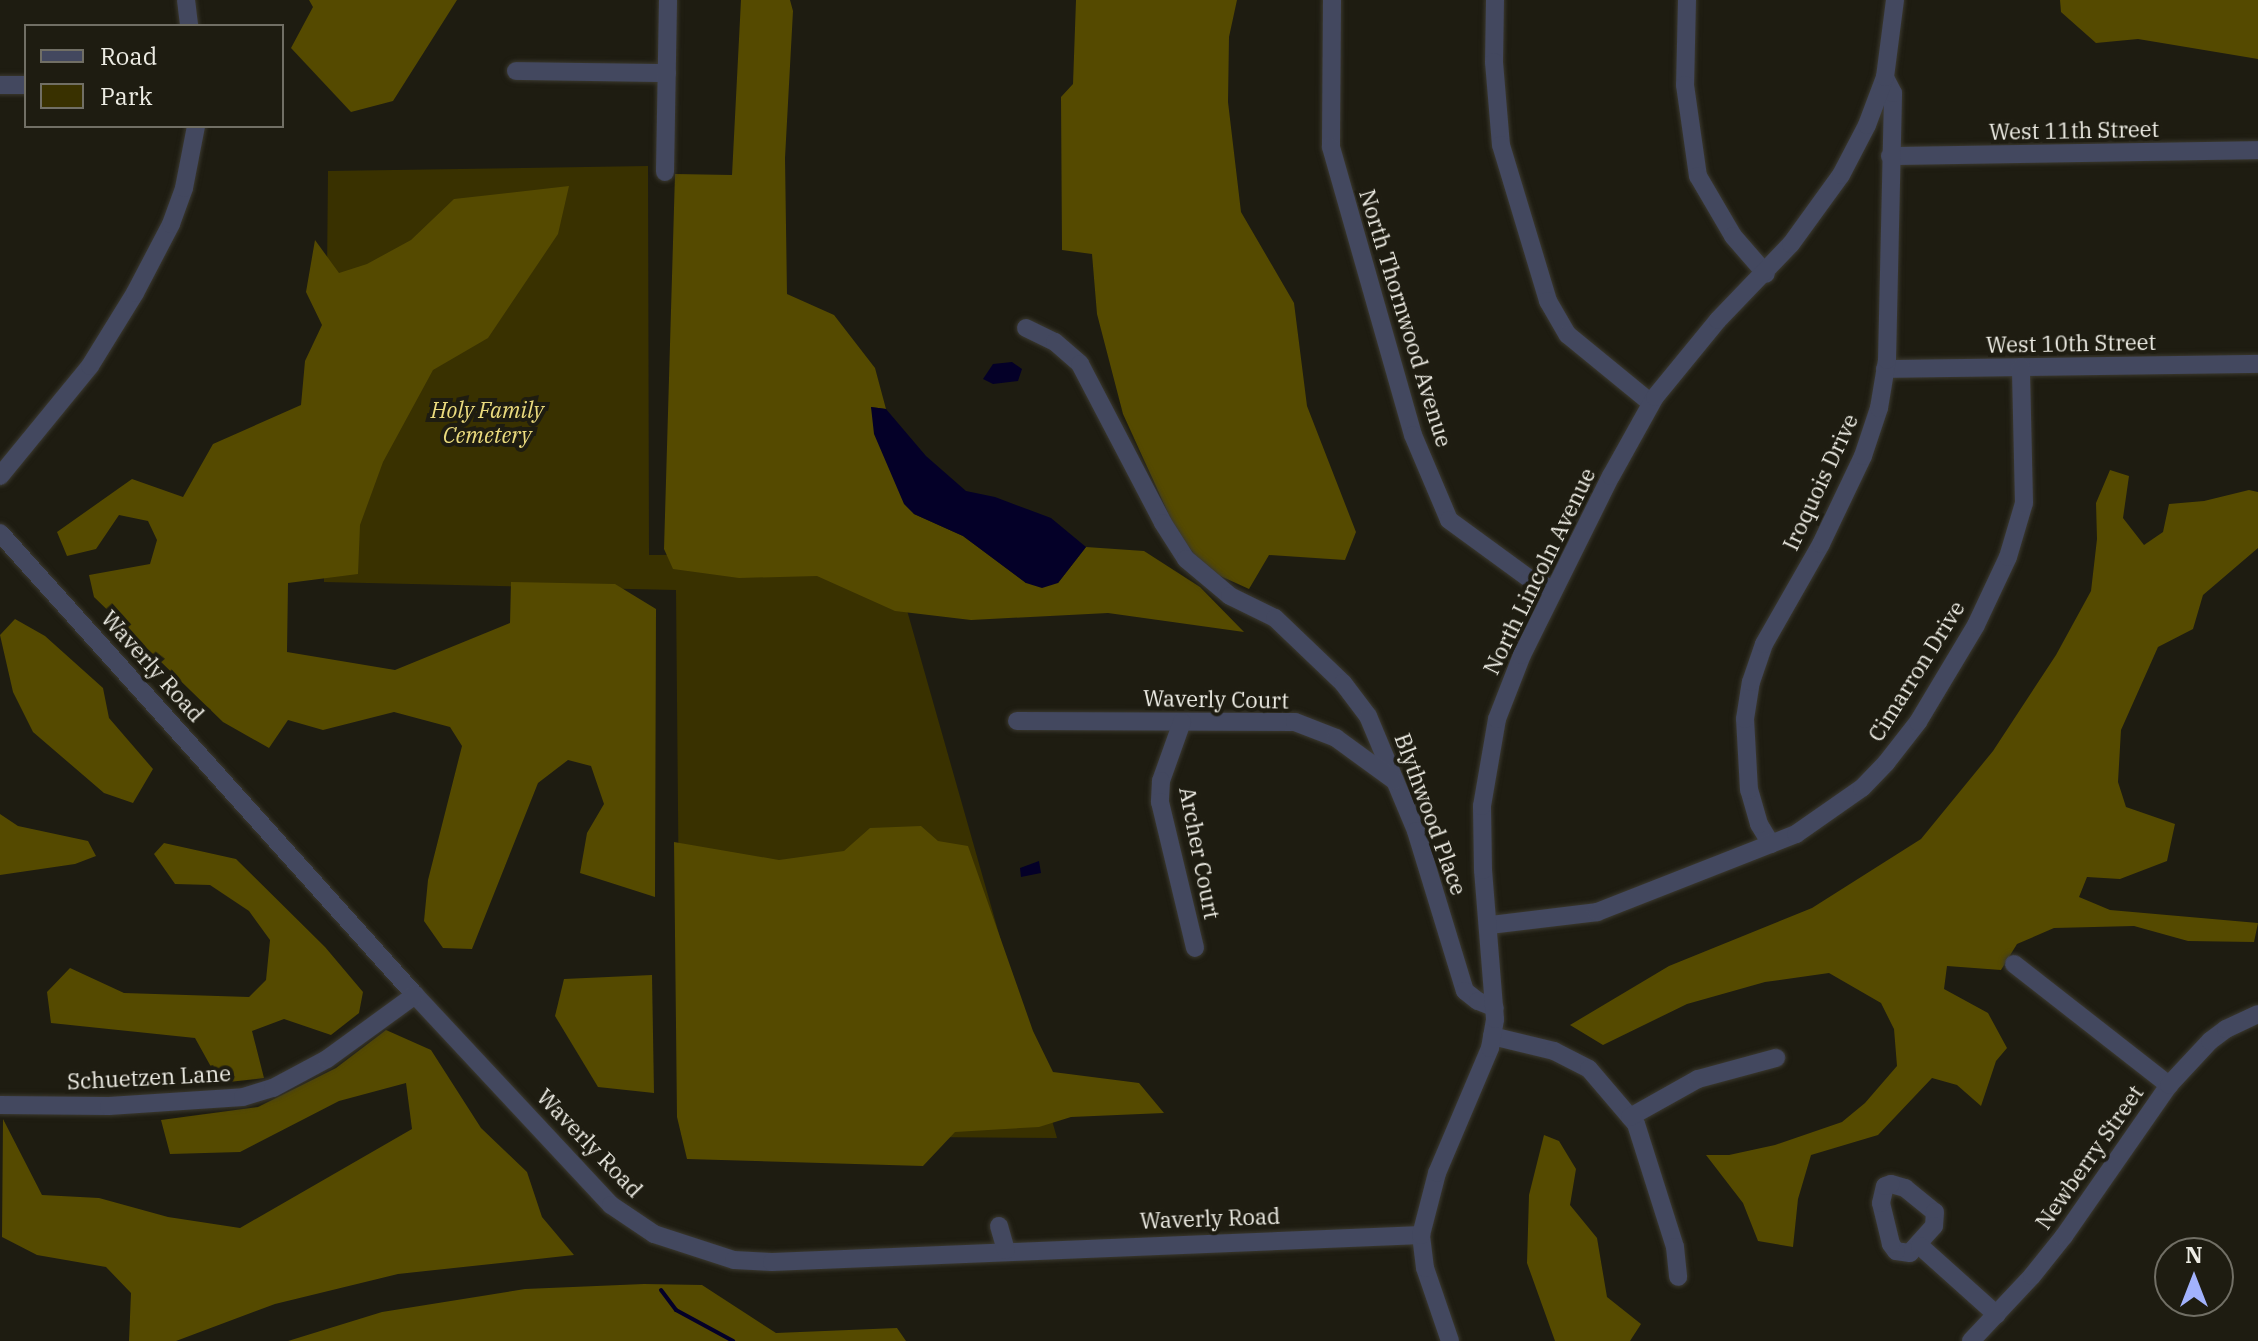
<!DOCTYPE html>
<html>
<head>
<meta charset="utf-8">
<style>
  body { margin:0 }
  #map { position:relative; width:2258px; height:1341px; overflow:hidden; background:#1e1c11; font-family:"IBM Plex Serif",serif }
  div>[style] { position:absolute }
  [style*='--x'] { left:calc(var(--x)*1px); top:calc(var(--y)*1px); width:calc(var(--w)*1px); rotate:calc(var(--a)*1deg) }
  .green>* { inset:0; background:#393100 }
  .forest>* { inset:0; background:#554a00 }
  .water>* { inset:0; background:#040028 }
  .stream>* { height:4px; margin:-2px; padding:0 2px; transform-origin:2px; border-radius:2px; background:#040028 }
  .roads { filter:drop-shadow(0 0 2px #3b392f) drop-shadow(0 0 2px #3b392f) }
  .minor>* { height:18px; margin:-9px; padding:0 9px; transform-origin:9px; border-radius:9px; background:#43485f }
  span { translate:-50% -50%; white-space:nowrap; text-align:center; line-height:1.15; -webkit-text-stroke:8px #1e1c11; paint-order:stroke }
  .street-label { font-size:22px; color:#edece4 }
  .park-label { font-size:22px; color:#ebdb7e; font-style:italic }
  .legend { position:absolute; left:24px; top:24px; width:260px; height:104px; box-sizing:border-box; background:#1e1c11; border:2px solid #716f65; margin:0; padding:10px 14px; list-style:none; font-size:24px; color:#edece4 }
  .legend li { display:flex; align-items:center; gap:16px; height:40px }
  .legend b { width:40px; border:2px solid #716f65 }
  .north { position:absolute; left:2154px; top:1237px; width:80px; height:80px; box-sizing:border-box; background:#1e1c11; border:2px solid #716f65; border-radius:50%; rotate:0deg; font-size:22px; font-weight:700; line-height:32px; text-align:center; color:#edece4 }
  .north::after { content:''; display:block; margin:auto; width:28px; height:36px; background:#a2b2fd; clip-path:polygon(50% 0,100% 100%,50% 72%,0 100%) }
</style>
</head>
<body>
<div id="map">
  <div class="green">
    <i style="clip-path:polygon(648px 166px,649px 555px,891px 554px,1057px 1138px,681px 1135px,676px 590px,324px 582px,328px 171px)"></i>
  </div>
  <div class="forest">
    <i style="clip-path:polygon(309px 0,457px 0,393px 101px,351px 112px,291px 48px,313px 7px)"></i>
    <i style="clip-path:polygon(741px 0,790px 0,793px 11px,785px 158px,787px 294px,834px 315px,875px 368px,886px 409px,871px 407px,914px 514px,963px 536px,1026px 583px,1058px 583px,1086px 547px,1144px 551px,1200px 587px,1244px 632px,1108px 613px,971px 620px,895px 611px,817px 576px,739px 578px,673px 569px,664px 549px,675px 174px,732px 175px)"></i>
    <i style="clip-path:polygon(1076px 0,1237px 0,1229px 37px,1228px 102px,1241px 212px,1294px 303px,1307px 406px,1356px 532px,1345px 560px,1269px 555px,1249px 589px,1205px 569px,1175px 528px,1123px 414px,1097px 314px,1092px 254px,1062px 250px,1061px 97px,1073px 84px)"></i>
    <i style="clip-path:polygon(2060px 0,2258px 0,2258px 59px,2138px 39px,2096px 43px,2061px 12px)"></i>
    <i style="clip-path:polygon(569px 186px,558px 234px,488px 338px,433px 370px,383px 462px,360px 525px,358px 574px,288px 583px,287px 652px,395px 670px,510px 623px,511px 582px,615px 584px,656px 609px,655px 897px,580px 873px,587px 833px,604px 804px,591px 766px,568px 760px,538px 783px,472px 949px,443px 948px,424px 921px,428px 880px,462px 746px,450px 727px,394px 712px,323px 730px,288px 720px,269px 748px,223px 722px,94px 597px,89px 575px,150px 564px,157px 540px,148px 521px,119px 515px,96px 549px,67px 556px,57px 532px,132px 479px,183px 497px,213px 444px,301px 405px,305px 361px,322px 325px,306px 292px,315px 240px,339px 273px,367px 264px,411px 240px,454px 199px)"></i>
    <i style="clip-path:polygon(2110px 470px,2129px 476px,2123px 518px,2144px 545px,2163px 532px,2169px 504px,2204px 501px,2249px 490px,2258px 492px,2258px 548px,2203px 595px,2193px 629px,2158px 647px,2121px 730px,2118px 782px,2126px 807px,2175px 824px,2167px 861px,2120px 879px,2087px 877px,2079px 897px,2110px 910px,2258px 923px,2254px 942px,2188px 941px,2134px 926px,2054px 928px,2017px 944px,2001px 970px,1947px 966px,1944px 989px,1988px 1013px,2007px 1048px,1996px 1061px,1981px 1106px,1957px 1085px,1932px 1078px,1878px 1135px,1811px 1155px,1798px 1199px,1793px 1247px,1758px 1241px,1743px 1203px,1706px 1155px,1729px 1155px,1775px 1145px,1842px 1122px,1865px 1103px,1897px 1066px,1894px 1029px,1881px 1003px,1829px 973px,1765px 982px,1687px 1004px,1603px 1045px,1570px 1025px,1669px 966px,1812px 908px,1921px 839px,1993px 751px,2056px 655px,2091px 591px,2097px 539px,2096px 503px)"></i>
    <i style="clip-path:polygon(15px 619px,45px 636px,103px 688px,109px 718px,153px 769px,133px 803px,104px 793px,33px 732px,13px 692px,0 635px)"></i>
    <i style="clip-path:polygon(0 814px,18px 826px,88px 841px,96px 856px,75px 864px,0 875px)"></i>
    <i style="clip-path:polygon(921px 826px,938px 841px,968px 846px,1033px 1031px,1053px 1072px,1139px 1083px,1164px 1113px,1071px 1117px,1039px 1127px,955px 1132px,923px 1166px,687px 1159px,677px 1117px,674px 842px,779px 860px,844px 851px,870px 828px)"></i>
    <i style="clip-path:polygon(164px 843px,236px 859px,325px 947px,363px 992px,359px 1013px,331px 1035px,284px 1019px,252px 1031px,264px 1078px,220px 1083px,195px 1038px,51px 1023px,47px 992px,70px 968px,124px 993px,249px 997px,266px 980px,270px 940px,249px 911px,210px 885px,175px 884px,154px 854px)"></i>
    <i style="clip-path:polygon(652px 975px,654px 1093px,598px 1087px,555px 1016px,564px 979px)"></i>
    <i style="clip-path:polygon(386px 1030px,431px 1050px,481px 1128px,527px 1172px,542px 1217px,574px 1255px,398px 1274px,275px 1304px,176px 1341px,129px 1341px,131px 1293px,106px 1267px,37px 1255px,2px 1237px,3px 1119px,42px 1195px,99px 1198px,168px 1217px,240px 1228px,412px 1129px,406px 1083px,339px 1101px,240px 1152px,170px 1154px,161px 1120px,258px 1107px,336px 1068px)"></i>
    <i style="clip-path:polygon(1544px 1135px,1559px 1141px,1576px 1169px,1570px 1205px,1597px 1238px,1607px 1297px,1641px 1324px,1630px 1341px,1555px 1341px,1527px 1263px,1529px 1195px)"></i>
    <i style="clip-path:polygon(644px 1284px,702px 1285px,776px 1333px,897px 1328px,906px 1341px,288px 1341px,382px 1312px,525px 1289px)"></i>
  </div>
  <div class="water">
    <i style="clip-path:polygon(1012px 362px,1022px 369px,1018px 381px,993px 384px,983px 379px,993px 364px)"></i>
    <i style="clip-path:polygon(871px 407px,886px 409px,926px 456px,966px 491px,995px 497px,1051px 518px,1086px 547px,1058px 583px,1042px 588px,1026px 583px,963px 536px,914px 514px,904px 504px,874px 434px)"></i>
    <i style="clip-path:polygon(1039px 861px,1041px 873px,1021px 877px,1020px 868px)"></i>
  </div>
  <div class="stream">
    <i style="--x:661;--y:1290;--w:25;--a:53"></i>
    <i style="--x:676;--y:1310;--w:65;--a:28.5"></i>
  </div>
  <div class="roads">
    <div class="minor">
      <i style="--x:186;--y:0;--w:26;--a:83"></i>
      <i style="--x:1332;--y:0;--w:147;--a:90.4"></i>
      <i style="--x:1331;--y:147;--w:299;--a:74.1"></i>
      <i style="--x:1413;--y:435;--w:92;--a:67"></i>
      <i style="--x:1449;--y:520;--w:100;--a:36.1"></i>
      <i style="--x:1530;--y:579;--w:26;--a:25"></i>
      <i style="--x:1495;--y:0;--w:62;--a:90.9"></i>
      <i style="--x:1494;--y:62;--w:83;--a:85.2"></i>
      <i style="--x:1501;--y:145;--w:163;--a:73.2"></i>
      <i style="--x:1548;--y:301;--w:39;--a:60"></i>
      <i style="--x:1568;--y:335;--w:107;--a:39.3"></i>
      <i style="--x:1687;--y:0;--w:85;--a:91.3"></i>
      <i style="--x:1685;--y:85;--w:92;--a:81.9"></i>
      <i style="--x:1698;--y:176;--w:69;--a:59.7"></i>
      <i style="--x:1733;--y:236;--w:50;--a:49"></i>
      <i style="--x:516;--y:71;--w:151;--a:0.8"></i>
      <i style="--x:0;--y:85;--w:26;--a:0"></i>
      <i style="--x:1890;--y:156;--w:368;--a:-0.9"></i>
      <i style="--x:665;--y:172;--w:172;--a:-89"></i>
      <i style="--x:1026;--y:328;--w:32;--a:26"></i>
      <i style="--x:1055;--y:342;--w:33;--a:41"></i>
      <i style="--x:1080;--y:364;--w:179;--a:62.4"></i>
      <i style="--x:1163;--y:523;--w:43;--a:57.4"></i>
      <i style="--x:1186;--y:559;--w:57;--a:40.1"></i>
      <i style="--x:1230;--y:596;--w:50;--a:26.1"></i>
      <i style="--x:1275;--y:618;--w:94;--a:43.7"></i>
      <i style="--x:1343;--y:683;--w:41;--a:52.9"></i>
      <i style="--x:1368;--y:716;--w:125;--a:67.3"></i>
      <i style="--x:1416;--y:831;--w:167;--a:73"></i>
      <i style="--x:1465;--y:991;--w:16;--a:38"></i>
      <i style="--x:1478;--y:1001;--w:18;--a:22"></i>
      <i style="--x:1885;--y:369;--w:373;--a:-0.8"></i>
      <i style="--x:0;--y:476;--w:142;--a:-50.7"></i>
      <i style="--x:90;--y:366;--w:86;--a:-58.3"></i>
      <i style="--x:135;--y:293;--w:78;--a:-62.4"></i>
      <i style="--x:171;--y:224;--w:38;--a:-70"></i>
      <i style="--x:184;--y:188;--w:63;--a:-79"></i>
      <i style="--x:0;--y:533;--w:621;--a:48.07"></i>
      <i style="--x:415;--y:995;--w:287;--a:47"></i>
      <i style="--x:611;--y:1205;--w:52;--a:34"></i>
      <i style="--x:654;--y:1234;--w:84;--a:18"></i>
      <i style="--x:734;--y:1260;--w:38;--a:3"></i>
      <i style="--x:772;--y:1262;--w:650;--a:-2.38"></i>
      <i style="--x:1017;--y:721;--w:278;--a:0.2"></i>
      <i style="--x:1295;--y:722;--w:44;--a:21.3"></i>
      <i style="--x:1336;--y:738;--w:73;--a:36.1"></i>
      <i style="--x:1182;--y:722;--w:63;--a:109.6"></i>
      <i style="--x:1161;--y:781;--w:21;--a:93"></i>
      <i style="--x:1160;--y:802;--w:150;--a:76.5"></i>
      <i style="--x:1771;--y:844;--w:23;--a:-121"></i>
      <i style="--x:1759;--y:824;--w:35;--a:-106"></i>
      <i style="--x:1749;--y:790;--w:71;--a:-93.2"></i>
      <i style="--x:1745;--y:719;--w:37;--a:-81"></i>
      <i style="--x:1751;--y:682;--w:40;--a:-71.1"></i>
      <i style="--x:1764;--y:644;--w:115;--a:-60.3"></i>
      <i style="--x:1821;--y:544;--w:98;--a:-64.5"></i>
      <i style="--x:1863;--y:456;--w:51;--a:-71.6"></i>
      <i style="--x:1879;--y:408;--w:49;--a:-80.5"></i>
      <i style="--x:1887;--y:360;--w:267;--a:-88.7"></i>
      <i style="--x:1893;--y:93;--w:18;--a:-117"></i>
      <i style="--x:1490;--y:925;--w:108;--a:-6.9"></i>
      <i style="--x:1597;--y:912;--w:214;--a:-21.4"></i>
      <i style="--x:1796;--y:834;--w:80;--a:-34.9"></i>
      <i style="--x:1862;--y:788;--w:35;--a:-46"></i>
      <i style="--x:1886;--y:763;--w:52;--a:-52"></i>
      <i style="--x:1918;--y:722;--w:113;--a:-59.1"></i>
      <i style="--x:1976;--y:625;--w:75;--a:-64.8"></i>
      <i style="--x:2008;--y:557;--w:56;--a:-73.5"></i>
      <i style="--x:2024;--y:503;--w:136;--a:-91.3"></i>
      <i style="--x:2014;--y:964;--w:197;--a:38"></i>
      <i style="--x:1492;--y:1036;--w:64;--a:13.6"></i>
      <i style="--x:1554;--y:1051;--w:39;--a:27"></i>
      <i style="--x:1589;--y:1069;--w:72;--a:49.5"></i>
      <i style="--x:1636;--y:1124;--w:129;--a:72.4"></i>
      <i style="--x:1675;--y:1247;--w:30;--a:84"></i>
      <i style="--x:0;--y:1105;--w:109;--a:0.5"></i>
      <i style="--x:109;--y:1106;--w:134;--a:-3.8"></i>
      <i style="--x:243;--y:1097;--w:31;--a:-17"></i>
      <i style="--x:273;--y:1088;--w:61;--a:-28.2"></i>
      <i style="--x:327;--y:1059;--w:109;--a:-36"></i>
      <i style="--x:1630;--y:1117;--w:78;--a:-29.2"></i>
      <i style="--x:1698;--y:1079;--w:81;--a:-15.1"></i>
      <i style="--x:1891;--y:1184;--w:15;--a:16"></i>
      <i style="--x:1905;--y:1188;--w:38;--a:39"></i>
      <i style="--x:1935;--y:1212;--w:14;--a:94"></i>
      <i style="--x:1934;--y:1226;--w:36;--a:132"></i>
      <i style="--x:1910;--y:1253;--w:14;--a:-172"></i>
      <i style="--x:1896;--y:1251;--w:9;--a:-126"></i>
      <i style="--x:1891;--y:1244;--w:42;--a:-103.7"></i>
      <i style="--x:1881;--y:1203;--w:17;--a:-77"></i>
      <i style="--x:1885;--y:1186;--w:6;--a:-18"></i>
      <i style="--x:999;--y:1226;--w:25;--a:74"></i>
      <i style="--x:1920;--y:1246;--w:103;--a:41.9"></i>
      <i style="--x:1450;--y:1341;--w:77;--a:-108.9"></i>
      <i style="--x:1425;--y:1268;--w:33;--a:-97"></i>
      <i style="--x:1421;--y:1235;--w:64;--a:-75.5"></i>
      <i style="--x:1437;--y:1173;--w:136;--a:-67"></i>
      <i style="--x:1490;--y:1048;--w:29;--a:-80"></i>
      <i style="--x:1495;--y:1019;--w:149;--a:-94.6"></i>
      <i style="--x:1483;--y:870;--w:64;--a:-90.9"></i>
      <i style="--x:1482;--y:806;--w:88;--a:-80.2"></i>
      <i style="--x:1497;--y:719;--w:69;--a:-68.7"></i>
      <i style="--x:1522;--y:655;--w:200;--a:-63.6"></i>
      <i style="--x:1611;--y:476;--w:90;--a:-60.9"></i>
      <i style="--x:1655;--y:397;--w:99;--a:-50.7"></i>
      <i style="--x:1718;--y:320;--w:105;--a:-46.2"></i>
      <i style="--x:1791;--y:244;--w:85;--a:-54.1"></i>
      <i style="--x:1841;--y:175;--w:56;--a:-62.5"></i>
      <i style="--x:1867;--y:125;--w:51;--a:-69.4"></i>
      <i style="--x:1885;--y:77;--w:78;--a:-82.6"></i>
      <i style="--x:1971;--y:1341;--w:89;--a:-46.8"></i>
      <i style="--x:2032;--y:1276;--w:51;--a:-51.3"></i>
      <i style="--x:2064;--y:1236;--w:184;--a:-55.2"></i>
      <i style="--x:2169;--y:1085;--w:60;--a:-47"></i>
      <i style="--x:2210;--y:1041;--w:20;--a:-37"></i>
      <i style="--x:2226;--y:1029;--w:35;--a:-25"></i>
    </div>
  </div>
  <div class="street-label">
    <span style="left:2074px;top:130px;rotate:-1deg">West 11th Street</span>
    <span style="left:1406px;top:318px;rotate:73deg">North Thornwood Avenue</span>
    <span style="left:2071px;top:343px;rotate:-1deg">West 10th Street</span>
    <span style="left:1820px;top:482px;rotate:-65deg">Iroquois Drive</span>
    <span style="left:1539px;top:571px;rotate:-64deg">North Lincoln Avenue</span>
    <span style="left:153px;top:666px;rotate:48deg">Waverly Road</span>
    <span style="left:1916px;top:671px;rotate:-58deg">Cimarron Drive</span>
    <span style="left:1216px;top:699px;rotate:1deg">Waverly Court</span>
    <span style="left:1431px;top:814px;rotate:70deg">Blythwood Place</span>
    <span style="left:1200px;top:853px;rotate:79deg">Archer Court</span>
    <span style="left:149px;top:1077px;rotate:-3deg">Schuetzen Lane</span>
    <span style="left:590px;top:1143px;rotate:46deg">Waverly Road</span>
    <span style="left:2089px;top:1157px;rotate:-55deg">Newberry Street</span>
    <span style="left:1210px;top:1218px;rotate:-2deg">Waverly Road</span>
  </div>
  <div class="park-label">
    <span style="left:487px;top:422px">Holy Family<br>Cemetery</span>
  </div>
  <ul class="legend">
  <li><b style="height:10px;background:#43485f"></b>Road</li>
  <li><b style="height:22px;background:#393100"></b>Park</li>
  </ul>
  <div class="north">N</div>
</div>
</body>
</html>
